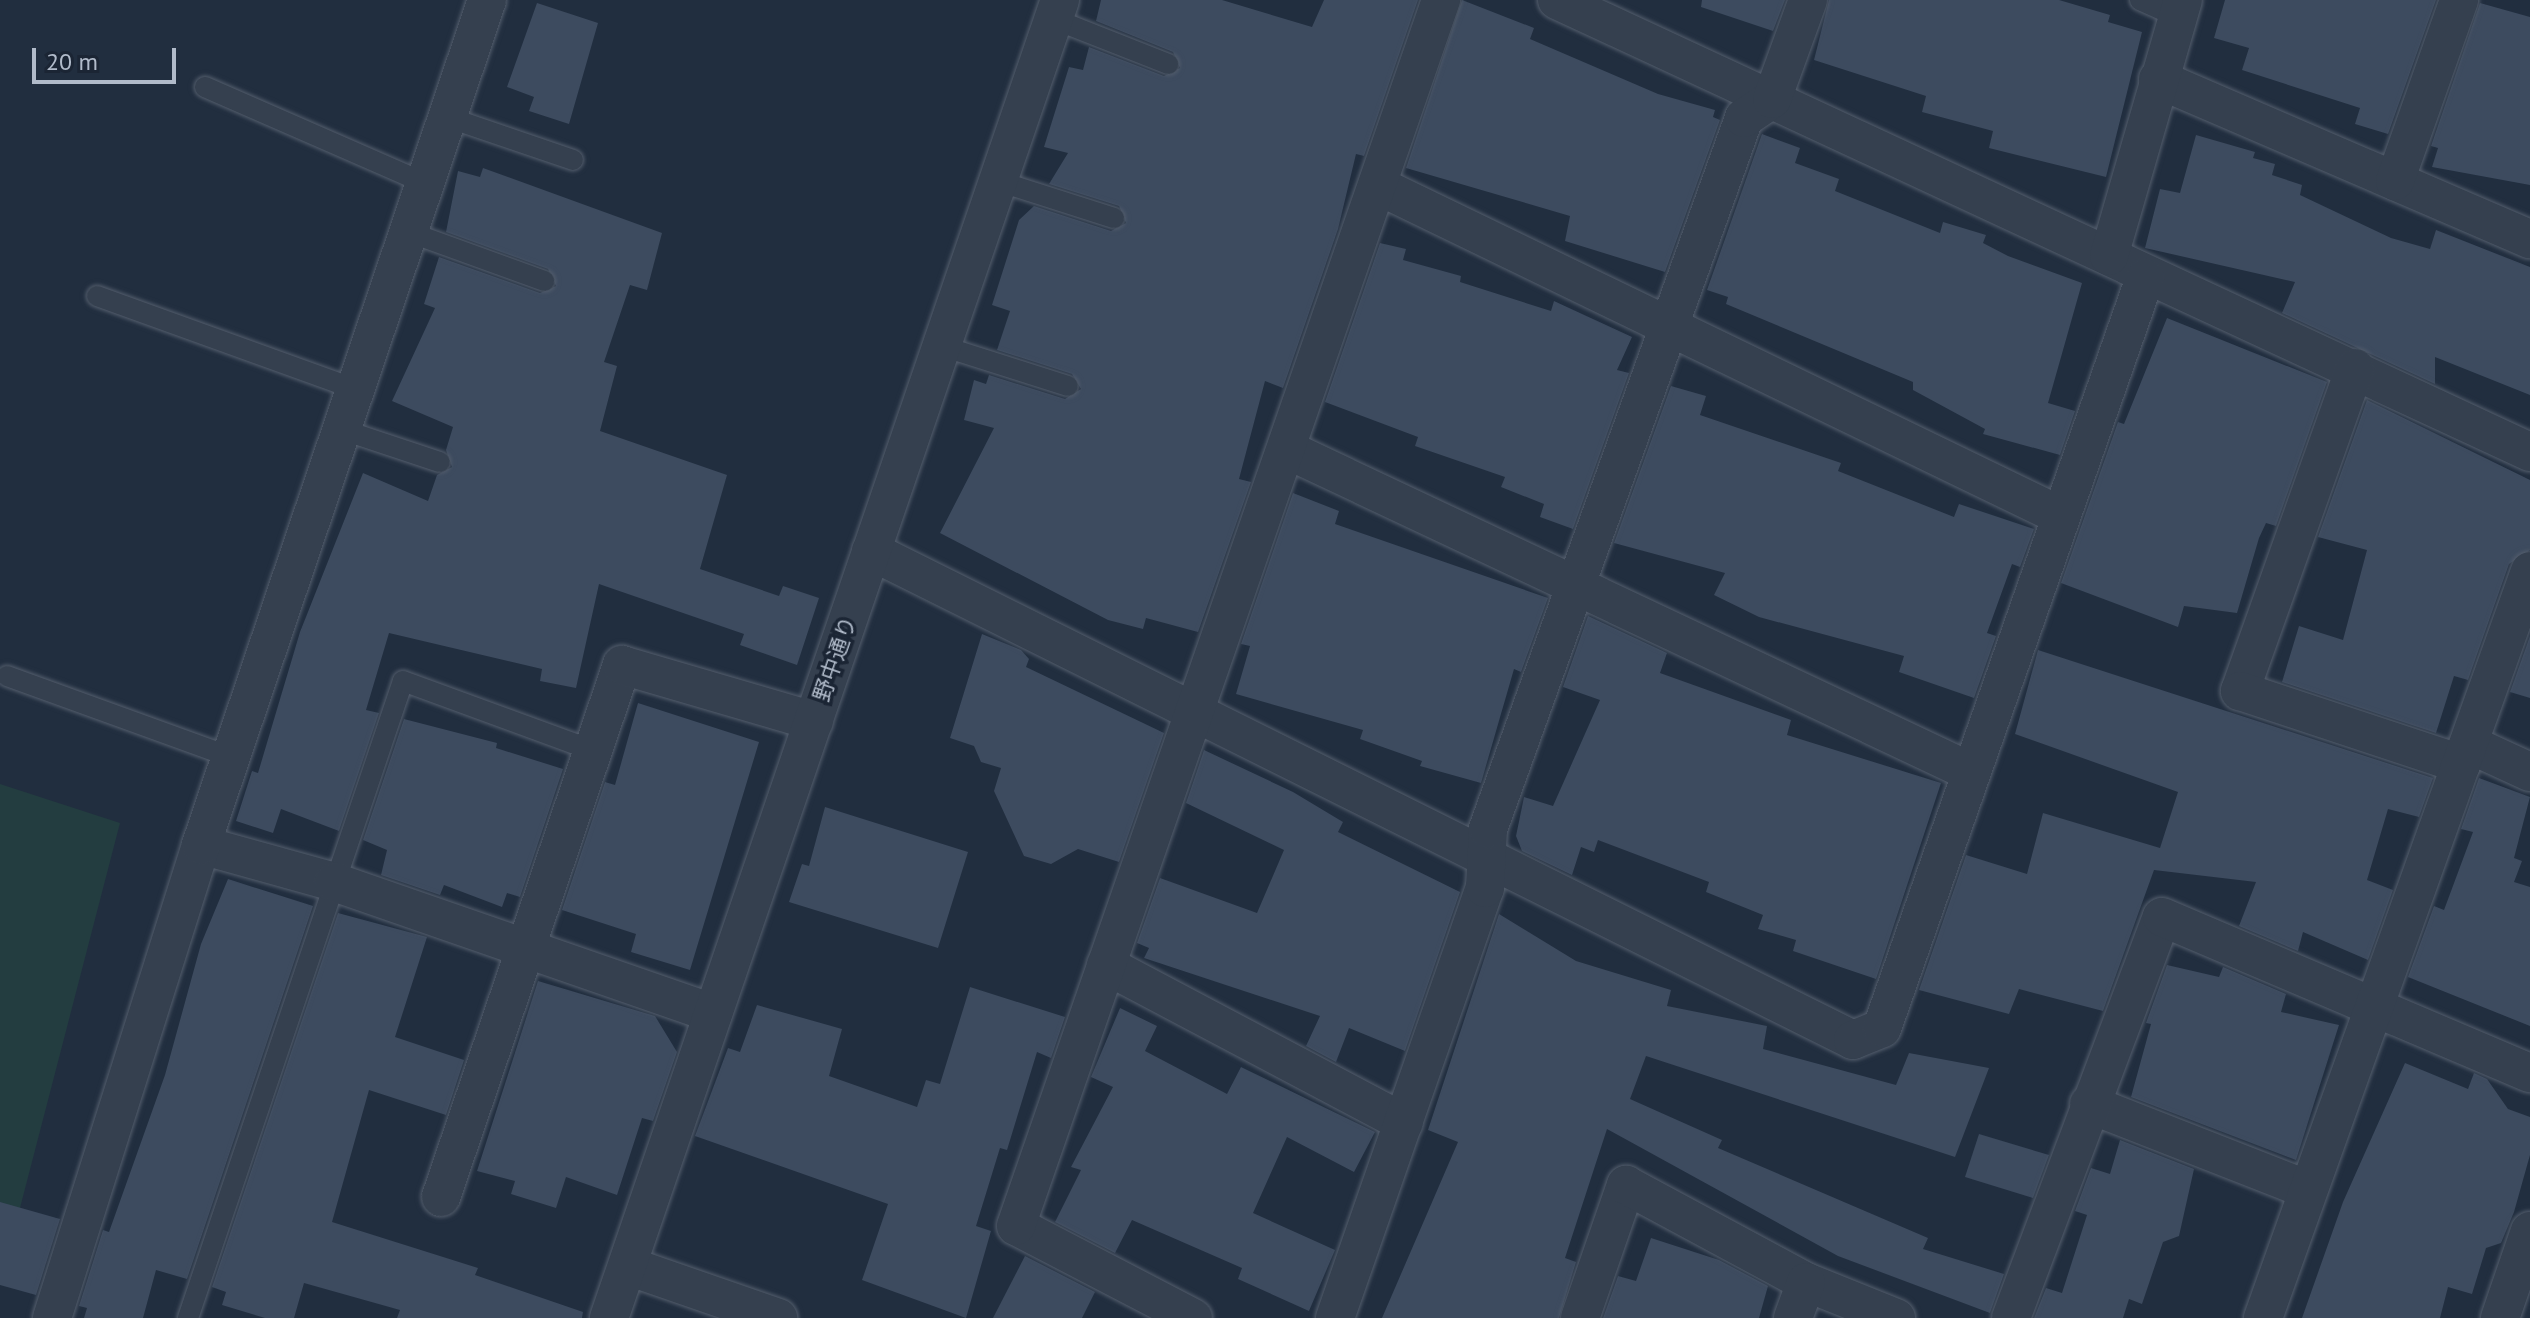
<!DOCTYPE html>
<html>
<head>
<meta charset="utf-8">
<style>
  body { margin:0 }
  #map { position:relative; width:2530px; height:1318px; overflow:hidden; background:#212e3f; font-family:"PT Sans","Noto Sans JP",sans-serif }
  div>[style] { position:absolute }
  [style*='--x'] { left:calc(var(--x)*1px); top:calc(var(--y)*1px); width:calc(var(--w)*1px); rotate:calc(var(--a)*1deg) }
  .green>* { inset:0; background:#233d40 }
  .building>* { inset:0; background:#3d4b5f }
  .roads { filter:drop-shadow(0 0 2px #545e6d) drop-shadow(0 0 2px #545e6d) }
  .lane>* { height:20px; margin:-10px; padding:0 10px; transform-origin:10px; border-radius:10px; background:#35404f }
  .street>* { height:38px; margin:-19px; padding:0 19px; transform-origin:19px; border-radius:19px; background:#35404f }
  span { translate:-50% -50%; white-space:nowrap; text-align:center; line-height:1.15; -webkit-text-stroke:7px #1b2534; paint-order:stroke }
  .street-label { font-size:22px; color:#b1bbca }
  .scale { position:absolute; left:32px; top:48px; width:144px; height:36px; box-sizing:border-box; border:4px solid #b1bbca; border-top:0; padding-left:10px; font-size:24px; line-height:28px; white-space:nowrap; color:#b1bbca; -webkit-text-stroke:6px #1b2534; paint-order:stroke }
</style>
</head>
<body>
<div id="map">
  <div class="green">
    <i style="clip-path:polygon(0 784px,120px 823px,0 1285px)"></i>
  </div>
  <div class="building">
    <i style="clip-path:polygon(1101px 0,1222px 0,1312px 27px,1324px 0,1418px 0,1364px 156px,1356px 154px,1338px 229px,1283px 388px,1265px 381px,1239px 479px,1251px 482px,1198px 632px,1146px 618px,1143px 629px,1108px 620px,940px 533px,994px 428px,964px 420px,974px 380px,986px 384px,989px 375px,1065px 399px,1081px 389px,1072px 374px,997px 350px,1010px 311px,992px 305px,1019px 220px,1034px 206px,1111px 231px,1126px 223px,1119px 206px,1049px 184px,1068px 153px,1044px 147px,1069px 67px,1083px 70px,1089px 47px,1164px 76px,1180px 68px,1173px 52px,1096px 21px)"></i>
    <i style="clip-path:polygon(1462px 0,1534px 28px,1530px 39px,1658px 94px,1715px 110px,1713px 117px,1720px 120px,1665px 272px,1565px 241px,1570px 216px,1406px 168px)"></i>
    <i style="clip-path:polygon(1702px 0,1785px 0,1773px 31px,1701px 7px)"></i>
    <i style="clip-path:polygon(1829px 0,2059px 0,2110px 15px,2108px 22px,2142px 32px,2106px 177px,1989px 148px,1993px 131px,1922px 112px,1926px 96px,1814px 60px)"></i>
    <i style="clip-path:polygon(2225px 0,2436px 0,2388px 134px,2355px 124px,2360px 108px,2242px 70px,2249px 48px,2214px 38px)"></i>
    <i style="clip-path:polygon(537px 3px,598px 23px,569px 124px,529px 111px,534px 97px,507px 87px)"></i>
    <i style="clip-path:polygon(2480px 3px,2530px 17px,2530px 185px,2432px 167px,2438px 148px,2431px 146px)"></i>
    <i style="clip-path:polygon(1762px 134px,1800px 148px,1795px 163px,1839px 179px,1835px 191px,1940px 233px,1943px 222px,1986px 235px,1983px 243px,2008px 256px,2082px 283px,2048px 403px,2075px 411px,2060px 455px,1983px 434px,1985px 429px,1913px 390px,1913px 382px,1726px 304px,1728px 297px,1707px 290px)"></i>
    <i style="clip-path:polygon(2196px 135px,2255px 152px,2253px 158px,2275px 164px,2272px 175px,2302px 185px,2300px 195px,2391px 238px,2430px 249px,2436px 230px,2530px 267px,2530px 395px,2435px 357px,2435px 384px,2282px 313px,2295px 282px,2145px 248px,2160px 189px,2180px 193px)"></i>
    <i style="clip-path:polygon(483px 168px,662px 233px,647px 290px,630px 285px,604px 362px,617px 366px,600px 431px,727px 475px,700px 569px,779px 596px,783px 586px,819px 598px,797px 665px,740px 645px,744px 634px,599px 584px,576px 688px,540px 681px,542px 669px,389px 633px,366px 710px,379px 713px,339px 831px,281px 809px,273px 833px,236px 821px,252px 771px,258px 773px,300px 632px,363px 473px,428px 501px,437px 475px,452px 467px,446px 450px,453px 427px,392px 401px,435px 308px,424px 304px,439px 257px,540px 293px,556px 286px,548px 269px,446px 232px,458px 171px,480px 177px)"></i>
    <i style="clip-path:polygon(1380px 243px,1406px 249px,1403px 260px,1461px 276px,1460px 282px,1551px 311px,1554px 301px,1632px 337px,1617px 370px,1629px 373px,1573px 529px,1540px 517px,1544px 504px,1501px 487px,1505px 477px,1415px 446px,1418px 437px,1325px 402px)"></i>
    <i style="clip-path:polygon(2167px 318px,2327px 382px,2276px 526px,2266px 523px,2259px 538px,2237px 613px,2184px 606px,2178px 627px,2061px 583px,2118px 422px,2124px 424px)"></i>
    <i style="clip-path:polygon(1671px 386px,1706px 396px,1700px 415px,1841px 463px,1838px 471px,1954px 517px,1959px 504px,2034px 529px,2020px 567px,2012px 564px,1987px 633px,1996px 636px,1974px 698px,1899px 672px,1904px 656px,1759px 617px,1714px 595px,1725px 573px,1614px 543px)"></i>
    <i style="clip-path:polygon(2367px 400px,2530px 480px,2530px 550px,2509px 564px,2468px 680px,2454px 676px,2436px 733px,2282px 682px,2299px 626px,2343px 640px,2367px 550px,2318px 537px)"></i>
    <i style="clip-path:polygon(1293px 493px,1339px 511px,1335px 524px,1548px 598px,1521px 672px,1514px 669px,1481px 783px,1420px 766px,1422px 761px,1360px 739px,1363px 730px,1236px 694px,1250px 646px,1241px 644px)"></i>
    <i style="clip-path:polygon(1588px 616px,1667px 653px,1660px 673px,1791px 720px,1787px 735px,1941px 783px,1876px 979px,1793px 951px,1796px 940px,1758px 929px,1763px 915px,1706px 892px,1709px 882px,1598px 840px,1594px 852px,1581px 847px,1572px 875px,1522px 851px,1516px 836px,1524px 797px,1553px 806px,1600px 700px,1563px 687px)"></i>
    <i style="clip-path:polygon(982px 634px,1021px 650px,1029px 659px,1026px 667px,1164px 733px,1119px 862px,1078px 849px,1051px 864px,1024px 856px,994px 791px,1001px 768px,981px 762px,974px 746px,950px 738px)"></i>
    <i style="clip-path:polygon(2530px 636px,2530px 698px,2510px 692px)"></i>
    <i style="clip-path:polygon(2038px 650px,2433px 778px,2419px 817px,2388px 809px,2367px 880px,2393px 890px,2368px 960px,2303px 932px,2298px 951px,2239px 926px,2256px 882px,2154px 870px,2103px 1011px,2019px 989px,2009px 1014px,1919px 990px,1966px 855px,2027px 874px,2043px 813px,2160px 848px,2178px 792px,2015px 734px)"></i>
    <i style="clip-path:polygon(638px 703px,759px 742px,690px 970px,631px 952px,636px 934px,562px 910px,605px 782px,615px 785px)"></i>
    <i style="clip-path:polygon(404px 719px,497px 743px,496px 748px,563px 769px,520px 897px,507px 893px,502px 907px,444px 885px,440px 895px,381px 875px,387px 850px,363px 840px)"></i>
    <i style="clip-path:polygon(1204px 750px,1293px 792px,1343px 822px,1338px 832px,1460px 892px,1405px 1051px,1349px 1028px,1336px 1062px,1306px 1046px,1320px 1016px,1144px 958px,1149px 948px,1137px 943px,1160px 878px,1257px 913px,1284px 850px,1186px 803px)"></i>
    <i style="clip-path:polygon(2479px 778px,2530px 797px,2514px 858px,2522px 861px,2514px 882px,2530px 887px,2530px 1026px,2408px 977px,2434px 906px,2444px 910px,2473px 832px,2461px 829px)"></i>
    <i style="clip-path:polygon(825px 807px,968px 852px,938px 948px,789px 902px,802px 864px,809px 866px)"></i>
    <i style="clip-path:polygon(228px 879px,313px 906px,187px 1279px,156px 1270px,143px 1318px,84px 1318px,87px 1308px,79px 1306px,103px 1230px,109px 1232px,165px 1075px,201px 944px)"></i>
    <i style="clip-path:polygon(338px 913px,427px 937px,395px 1037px,464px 1060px,446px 1115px,369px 1090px,332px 1222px,478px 1268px,475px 1275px,583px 1312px,582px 1318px,397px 1318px,400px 1310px,304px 1283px,294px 1318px,265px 1318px,222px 1305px,226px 1292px,212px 1287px)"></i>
    <i style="clip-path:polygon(1499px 914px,1576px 961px,1671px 990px,1667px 1006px,1767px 1026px,1763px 1049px,1896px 1085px,1909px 1053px,1989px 1068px,1955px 1157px,1646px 1056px,1630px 1099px,1722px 1140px,1718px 1148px,1928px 1238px,1923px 1249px,2004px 1274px,1990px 1313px,1838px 1256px,1607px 1129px,1565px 1258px,1576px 1262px,1559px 1318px,1382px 1318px,1458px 1142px,1428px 1130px)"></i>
    <i style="clip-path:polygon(2167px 965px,2219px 977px,2223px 967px,2286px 994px,2281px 1012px,2339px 1025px,2296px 1160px,2131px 1097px,2151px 1024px,2146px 1023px)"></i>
    <i style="clip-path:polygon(538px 981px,655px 1016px,677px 1052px,653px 1121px,642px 1118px,617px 1195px,566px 1177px,556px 1208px,511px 1194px,515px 1181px,477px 1171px)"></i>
    <i style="clip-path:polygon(970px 987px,1065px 1017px,1051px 1058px,1037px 1052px,1007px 1150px,1000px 1148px,976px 1226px,991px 1231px,966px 1318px,862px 1280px,888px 1204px,695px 1136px,728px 1048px,740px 1052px,757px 1005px,842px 1029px,829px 1076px,917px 1107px,926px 1080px,940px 1084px)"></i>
    <i style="clip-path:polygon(1120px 1008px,1157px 1026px,1145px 1051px,1227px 1094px,1241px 1067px,1375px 1132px,1354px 1172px,1287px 1137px,1253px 1213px,1335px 1250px,1309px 1311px,1238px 1279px,1242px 1268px,1132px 1220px,1115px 1253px,1055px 1222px,1081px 1170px,1071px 1167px,1113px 1087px,1091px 1077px)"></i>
    <i style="clip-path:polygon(2405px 1063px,2468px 1089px,2474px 1073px,2487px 1079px,2508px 1109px,2530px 1117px,2530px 1155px,2514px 1212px,2501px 1243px,2486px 1248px,2472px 1294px,2448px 1287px,2440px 1318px,2302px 1318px,2343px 1202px)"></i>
    <i style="clip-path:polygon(1979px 1134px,2049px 1155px,2033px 1198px,1965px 1177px)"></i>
    <i style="clip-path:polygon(2120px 1140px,2194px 1169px,2179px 1236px,2163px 1242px,2142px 1304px,2129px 1299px,2123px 1318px,2034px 1318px,2046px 1288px,2062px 1293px,2087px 1215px,2075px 1211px,2091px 1168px,2110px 1174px)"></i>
    <i style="clip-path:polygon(0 1202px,60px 1219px,36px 1295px,0 1285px)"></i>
    <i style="clip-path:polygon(1651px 1238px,1719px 1260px,1768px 1286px,1759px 1318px,1603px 1318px,1618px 1276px,1636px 1281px)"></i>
    <i style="clip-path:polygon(1025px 1256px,1095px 1292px,1082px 1318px,993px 1318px)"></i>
  </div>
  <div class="roads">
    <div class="lane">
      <i style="--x:2140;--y:0;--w:42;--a:24.1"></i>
      <i style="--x:1054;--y:19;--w:123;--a:21.5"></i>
      <i style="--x:205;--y:87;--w:240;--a:23.6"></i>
      <i style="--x:447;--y:117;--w:133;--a:18.8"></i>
      <i style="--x:998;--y:181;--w:122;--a:17.7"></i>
      <i style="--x:409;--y:232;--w:144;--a:19.9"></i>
      <i style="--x:97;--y:296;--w:275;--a:19.8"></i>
      <i style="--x:942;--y:346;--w:132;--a:17.6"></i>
      <i style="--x:343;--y:430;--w:102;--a:18.3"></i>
      <i style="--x:7;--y:676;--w:238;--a:19.9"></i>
      <i style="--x:188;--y:1318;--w:672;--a:-71.35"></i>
      <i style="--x:403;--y:681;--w:201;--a:20.1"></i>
    </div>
    <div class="street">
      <i style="--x:1557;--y:0;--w:1073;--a:24.92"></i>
      <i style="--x:2158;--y:79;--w:405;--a:23.3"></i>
      <i style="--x:2395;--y:181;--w:192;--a:-70.5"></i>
      <i style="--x:1381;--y:187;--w:753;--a:25.82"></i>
      <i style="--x:2109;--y:256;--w:266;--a:-73.9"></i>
      <i style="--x:2355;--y:368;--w:343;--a:109.6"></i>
      <i style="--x:2240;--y:691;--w:233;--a:18.3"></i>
      <i style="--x:1288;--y:450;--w:755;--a:25.24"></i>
      <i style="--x:871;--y:551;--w:1097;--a:26.47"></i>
      <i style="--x:1853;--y:1040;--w:31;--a:-22"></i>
      <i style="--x:1882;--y:1028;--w:795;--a:-70.68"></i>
      <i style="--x:2469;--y:744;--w:67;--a:24.7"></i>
      <i style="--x:201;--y:845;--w:138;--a:15.5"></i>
      <i style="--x:334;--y:882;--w:401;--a:19.1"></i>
      <i style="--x:1106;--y:965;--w:337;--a:27.9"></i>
      <i style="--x:2089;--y:1104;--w:235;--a:21.4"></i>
      <i style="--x:441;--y:1197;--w:562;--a:-71.21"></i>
      <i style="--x:622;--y:665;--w:200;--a:16.3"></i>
      <i style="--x:628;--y:1266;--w:159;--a:19.1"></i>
      <i style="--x:52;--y:1318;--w:496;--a:-72.5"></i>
      <i style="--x:201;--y:845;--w:892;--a:-71.3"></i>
      <i style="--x:609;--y:1318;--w:1393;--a:-71.11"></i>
      <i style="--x:1193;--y:1318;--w:199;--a:-152.5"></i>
      <i style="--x:1016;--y:1226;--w:1298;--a:-70.88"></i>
      <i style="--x:1335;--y:1318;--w:455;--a:-70.8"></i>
      <i style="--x:1485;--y:888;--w:59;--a:-87.1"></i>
      <i style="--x:1488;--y:829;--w:756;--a:-70.2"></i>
      <i style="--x:1744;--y:118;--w:34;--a:-34"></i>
      <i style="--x:1772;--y:99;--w:105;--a:-70"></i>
      <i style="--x:1580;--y:1318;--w:141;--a:-70.9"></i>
      <i style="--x:1626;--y:1185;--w:204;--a:28.3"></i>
      <i style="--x:1806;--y:1282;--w:97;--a:21.8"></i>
      <i style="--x:1793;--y:1318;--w:38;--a:-70"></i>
      <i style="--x:2011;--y:1318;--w:428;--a:-69.4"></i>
      <i style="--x:2162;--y:917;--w:400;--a:23"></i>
      <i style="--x:2263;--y:1318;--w:793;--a:-70.33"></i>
      <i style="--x:2500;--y:1318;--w:92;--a:-71"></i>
    </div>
  </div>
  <div class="street-label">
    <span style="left:835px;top:659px;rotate:-71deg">野中通り</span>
  </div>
  <div class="scale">20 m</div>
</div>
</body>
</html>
